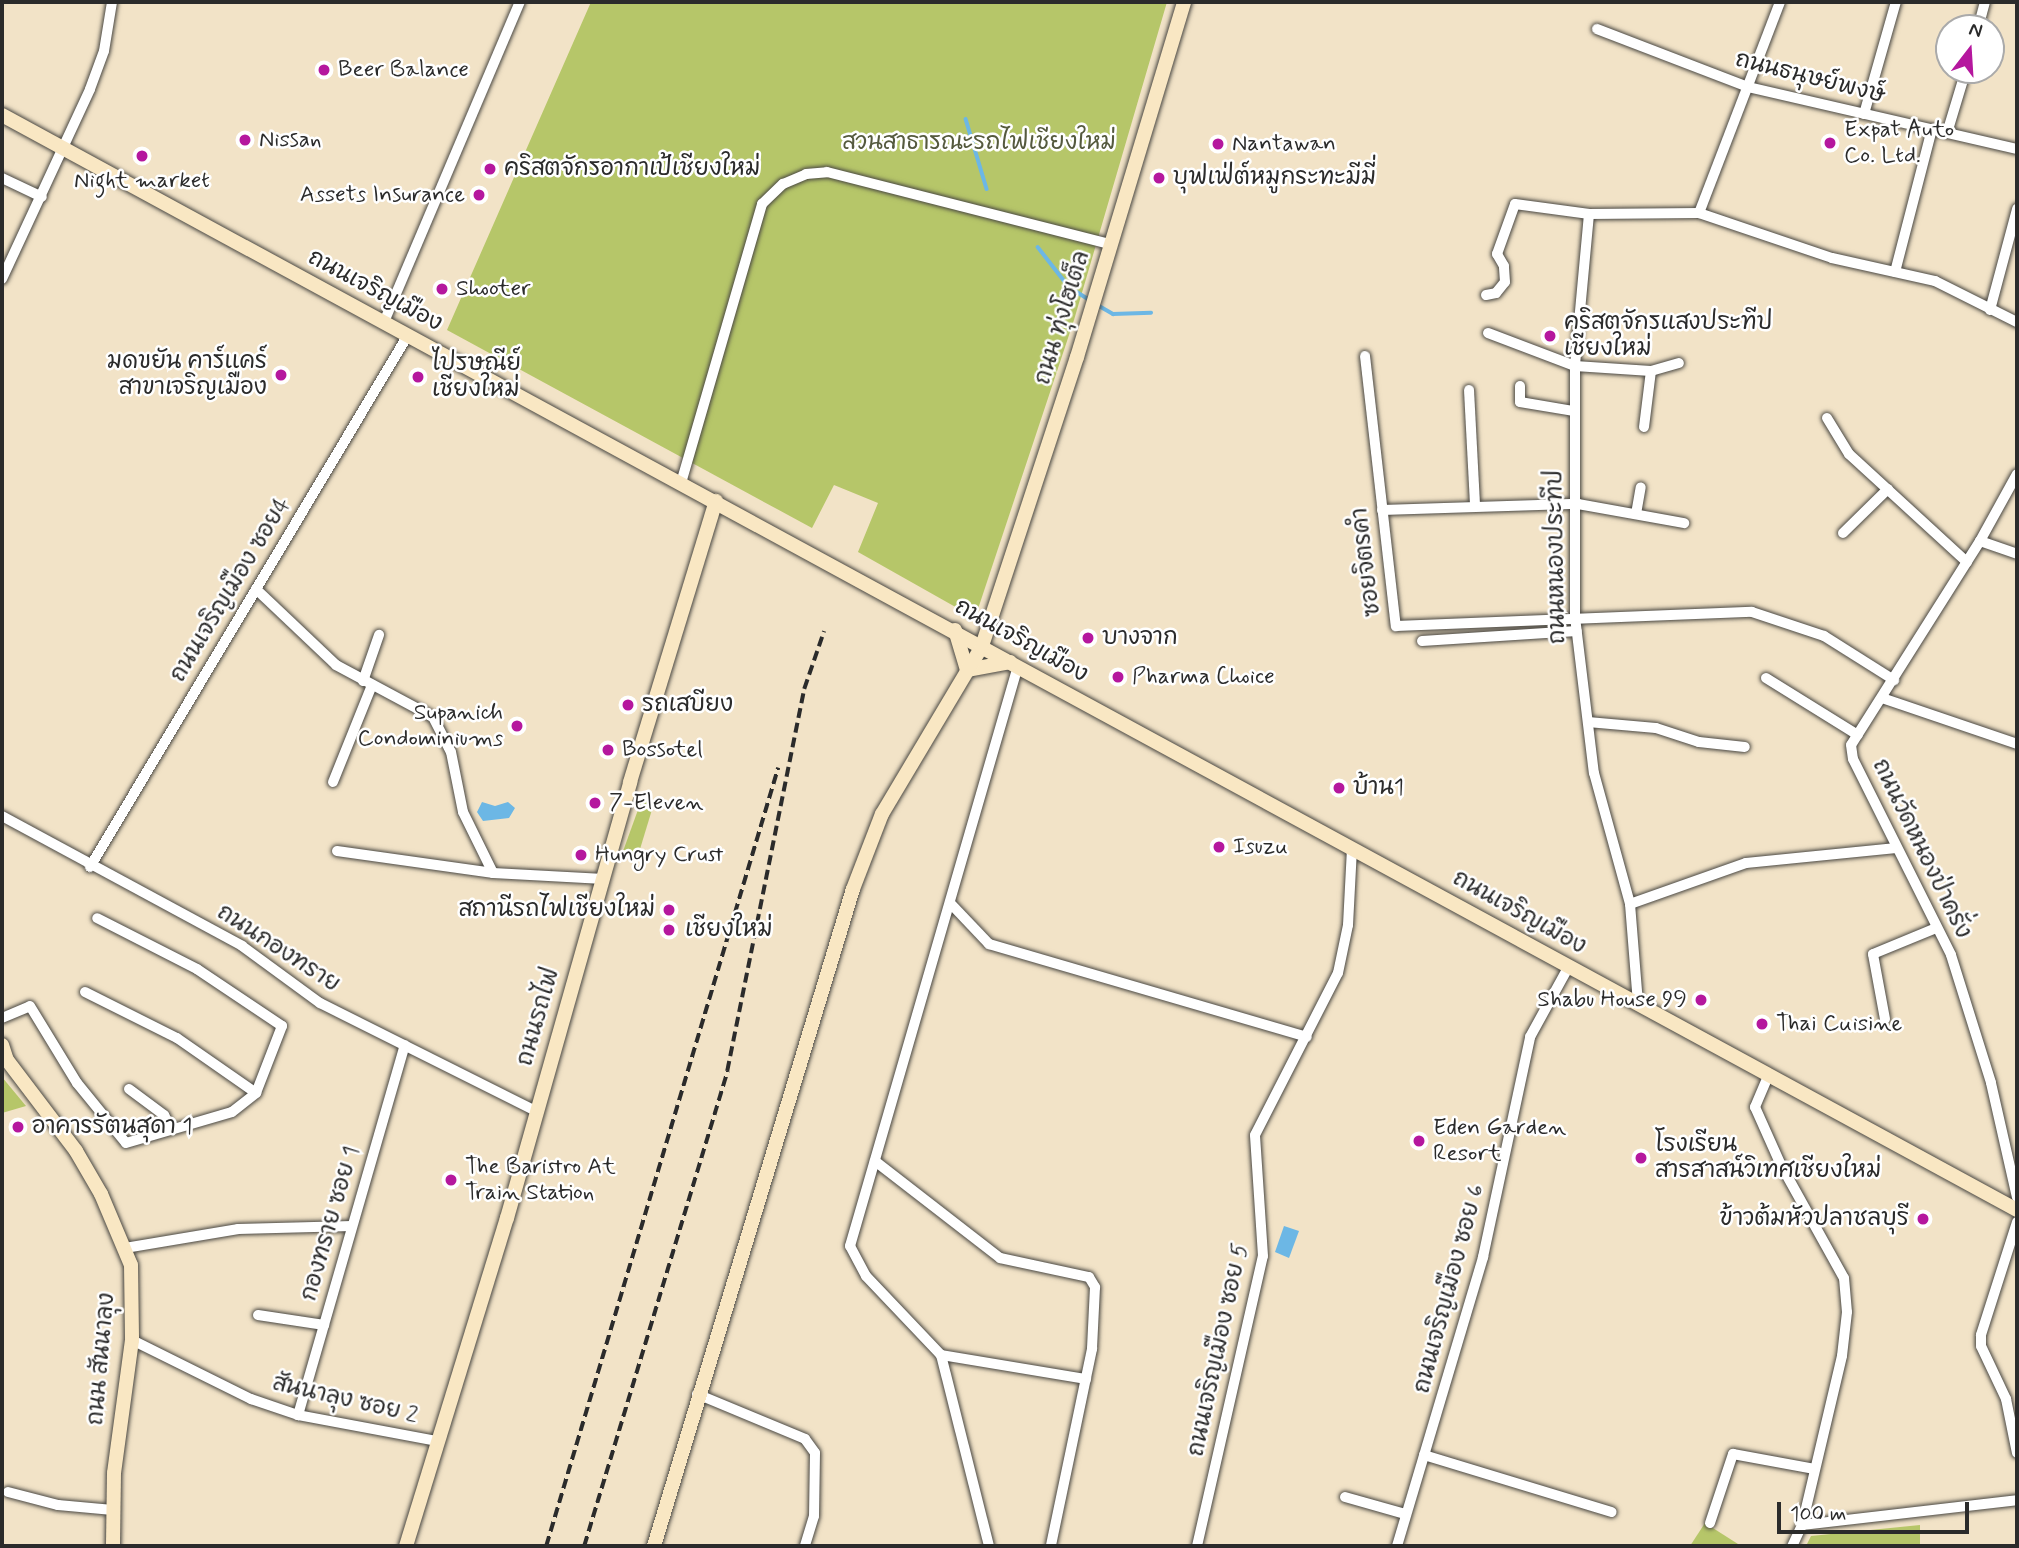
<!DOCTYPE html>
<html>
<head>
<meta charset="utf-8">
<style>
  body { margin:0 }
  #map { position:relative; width:2019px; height:1548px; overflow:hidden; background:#f2e3c7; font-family:Mynerve,"Playpen Sans Thai",sans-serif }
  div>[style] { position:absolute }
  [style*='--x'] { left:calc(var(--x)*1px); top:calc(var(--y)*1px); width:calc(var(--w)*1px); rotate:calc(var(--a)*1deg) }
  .green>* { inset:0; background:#b6c669 }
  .water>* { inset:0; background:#6cb7e5 }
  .stream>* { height:3.5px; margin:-1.75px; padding:0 1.75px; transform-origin:1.75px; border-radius:1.75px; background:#6cb7e5 }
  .roads { filter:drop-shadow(0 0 2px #494742) drop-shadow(0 0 2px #494742) }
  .street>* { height:10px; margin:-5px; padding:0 5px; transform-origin:5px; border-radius:5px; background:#fff }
  .secondary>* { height:14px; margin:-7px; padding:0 7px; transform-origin:7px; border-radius:7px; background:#f9e7c3 }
  .rail>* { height:3.5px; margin-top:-1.75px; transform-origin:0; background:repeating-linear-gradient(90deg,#2b2b2b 0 10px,transparent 0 15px) }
  .dots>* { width:19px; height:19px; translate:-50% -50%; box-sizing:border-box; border:4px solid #fff; border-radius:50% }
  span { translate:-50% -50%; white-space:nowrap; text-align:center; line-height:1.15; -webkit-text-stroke:5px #fff; paint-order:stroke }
  .poi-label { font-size:23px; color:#2b2b2b }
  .left { translate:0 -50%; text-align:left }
  .right { translate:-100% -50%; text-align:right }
  .street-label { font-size:23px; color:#2b2b2b }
  .park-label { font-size:23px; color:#555a3e }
  .frame { position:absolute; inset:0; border:4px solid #2b2b2b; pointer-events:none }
  .north { position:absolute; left:1935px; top:14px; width:70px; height:70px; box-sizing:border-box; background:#fff; border:2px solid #aaa; border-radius:50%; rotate:17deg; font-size:19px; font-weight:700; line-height:28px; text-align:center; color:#2b2b2b }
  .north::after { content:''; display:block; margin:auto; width:24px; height:32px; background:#b5179e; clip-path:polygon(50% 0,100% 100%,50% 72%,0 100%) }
  .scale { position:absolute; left:1777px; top:1502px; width:192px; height:32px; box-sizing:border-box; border:4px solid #2b2b2b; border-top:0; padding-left:9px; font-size:21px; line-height:24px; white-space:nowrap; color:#2b2b2b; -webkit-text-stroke:5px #fff; paint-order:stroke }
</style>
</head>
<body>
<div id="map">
  <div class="green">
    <i style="clip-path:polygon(591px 2px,1167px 2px,1074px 320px,975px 618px,858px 552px,878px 503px,834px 485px,812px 528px,447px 330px)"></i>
    <i style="clip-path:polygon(643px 796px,654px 803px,637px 859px,622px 854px)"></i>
    <i style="clip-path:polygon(2px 1077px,26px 1106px,2px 1113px)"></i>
    <i style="clip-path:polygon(1705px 1523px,1738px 1544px,1737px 1546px,1690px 1546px)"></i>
    <i style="clip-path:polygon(1920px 1525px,1920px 1546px,1806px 1546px,1811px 1536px)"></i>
  </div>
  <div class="water">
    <i style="clip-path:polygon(482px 802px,495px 806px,508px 802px,515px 808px,509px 818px,483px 821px,477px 812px)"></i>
    <i style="clip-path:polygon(1284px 1226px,1299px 1231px,1289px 1258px,1275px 1252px)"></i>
  </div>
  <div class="stream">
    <i style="--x:966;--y:119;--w:73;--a:73.3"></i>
    <i style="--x:1038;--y:247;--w:51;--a:52.2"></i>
    <i style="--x:1069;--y:287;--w:25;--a:32"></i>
    <i style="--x:1096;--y:304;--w:20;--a:30"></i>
    <i style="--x:1113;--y:314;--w:38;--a:-2"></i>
  </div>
  <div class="roads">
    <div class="street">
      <i style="--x:1978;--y:28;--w:27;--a:-75"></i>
      <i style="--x:1597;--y:29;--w:162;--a:21"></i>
      <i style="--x:1748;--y:87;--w:276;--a:13"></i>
      <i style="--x:1864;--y:114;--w:116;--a:-74.1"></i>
      <i style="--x:1947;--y:133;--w:66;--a:-73.2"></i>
      <i style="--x:2;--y:178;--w:44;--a:25.4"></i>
      <i style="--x:1699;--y:213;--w:226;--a:-69"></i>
      <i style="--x:1589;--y:214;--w:153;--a:95.3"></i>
      <i style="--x:1575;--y:366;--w:251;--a:90"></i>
      <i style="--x:1575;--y:617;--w:157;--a:83.1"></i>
      <i style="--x:1594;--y:773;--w:136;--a:74.6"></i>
      <i style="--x:1630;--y:904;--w:99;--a:85.4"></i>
      <i style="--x:1895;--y:272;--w:148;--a:-75.5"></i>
      <i style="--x:2;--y:279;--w:209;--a:-65.1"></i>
      <i style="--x:90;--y:89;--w:40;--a:-69.8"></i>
      <i style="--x:104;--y:51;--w:50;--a:-80.7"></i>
      <i style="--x:1486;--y:295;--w:10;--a:-11"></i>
      <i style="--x:1496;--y:293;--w:14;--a:-51"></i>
      <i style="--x:1505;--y:282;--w:16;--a:-94"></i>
      <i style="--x:1504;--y:266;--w:14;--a:-120"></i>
      <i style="--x:1497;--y:254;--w:53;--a:-70.2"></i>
      <i style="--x:1515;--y:204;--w:75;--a:7.7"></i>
      <i style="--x:1589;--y:214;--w:110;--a:-0.5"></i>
      <i style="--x:1699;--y:213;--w:140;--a:18.7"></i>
      <i style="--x:1832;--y:258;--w:106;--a:12.6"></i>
      <i style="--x:1935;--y:281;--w:92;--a:26.6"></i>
      <i style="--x:1990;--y:310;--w:105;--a:-75"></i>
      <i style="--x:384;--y:322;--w:348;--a:-67"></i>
      <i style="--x:1488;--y:333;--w:93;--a:20.8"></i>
      <i style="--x:1575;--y:366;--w:76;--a:3.8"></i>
      <i style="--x:1651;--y:371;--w:29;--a:-16"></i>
      <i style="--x:1365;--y:356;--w:272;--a:83.5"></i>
      <i style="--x:1396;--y:626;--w:356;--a:-2.3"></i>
      <i style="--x:1752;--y:612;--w:76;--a:18.4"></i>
      <i style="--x:1824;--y:636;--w:83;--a:32.2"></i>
      <i style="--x:1520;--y:386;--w:16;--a:90"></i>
      <i style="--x:1520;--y:402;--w:55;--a:9.5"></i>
      <i style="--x:1469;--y:390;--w:115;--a:87"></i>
      <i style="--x:1827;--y:418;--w:42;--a:58.6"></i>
      <i style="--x:1849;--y:454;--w:160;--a:42.5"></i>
      <i style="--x:1644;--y:427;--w:56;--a:-82.9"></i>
      <i style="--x:2017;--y:474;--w:77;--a:118.9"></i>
      <i style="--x:1980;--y:541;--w:241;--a:122.3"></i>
      <i style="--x:1851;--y:745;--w:14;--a:82"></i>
      <i style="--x:1853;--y:759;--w:219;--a:63.4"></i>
      <i style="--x:1951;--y:955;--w:134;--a:72.6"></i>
      <i style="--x:1991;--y:1083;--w:117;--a:77.2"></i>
      <i style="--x:681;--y:483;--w:291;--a:-73.8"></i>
      <i style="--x:762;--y:204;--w:29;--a:-44"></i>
      <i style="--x:783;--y:184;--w:25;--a:-23"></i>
      <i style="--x:806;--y:174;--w:21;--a:-5"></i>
      <i style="--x:827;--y:172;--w:291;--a:14.3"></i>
      <i style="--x:1382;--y:510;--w:196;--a:-1.8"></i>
      <i style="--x:1578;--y:504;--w:108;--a:10.2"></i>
      <i style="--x:1636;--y:514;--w:27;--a:-80"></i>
      <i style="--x:1843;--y:533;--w:63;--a:-44.4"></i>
      <i style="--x:1980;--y:541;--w:39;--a:19"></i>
      <i style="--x:256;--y:589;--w:110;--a:43.5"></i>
      <i style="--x:336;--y:665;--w:110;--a:28.2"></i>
      <i style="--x:433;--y:717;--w:39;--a:63"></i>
      <i style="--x:451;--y:752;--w:61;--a:78.7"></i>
      <i style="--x:463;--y:812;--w:68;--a:63.8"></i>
      <i style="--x:1422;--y:641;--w:155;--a:-3.7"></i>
      <i style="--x:1766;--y:678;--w:108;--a:31.8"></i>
      <i style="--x:363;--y:681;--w:49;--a:-70.8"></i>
      <i style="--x:1882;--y:698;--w:143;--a:18.8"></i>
      <i style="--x:1588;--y:722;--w:68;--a:5"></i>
      <i style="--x:1656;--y:728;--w:45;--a:18"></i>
      <i style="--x:1699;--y:742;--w:46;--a:6.2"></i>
      <i style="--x:333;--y:782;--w:105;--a:-68.1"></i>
      <i style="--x:2;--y:816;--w:273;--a:28.4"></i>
      <i style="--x:242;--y:946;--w:97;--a:36.2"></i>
      <i style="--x:320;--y:1003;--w:241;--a:26.6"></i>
      <i style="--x:337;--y:851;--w:158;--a:8"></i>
      <i style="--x:493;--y:873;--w:111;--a:3.1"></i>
      <i style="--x:90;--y:867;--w:620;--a:-59.13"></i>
      <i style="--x:1630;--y:904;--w:123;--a:-19.5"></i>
      <i style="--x:1746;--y:863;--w:151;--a:-5.7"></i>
      <i style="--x:952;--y:905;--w:54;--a:46.5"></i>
      <i style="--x:989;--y:944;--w:331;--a:16.3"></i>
      <i style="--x:85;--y:992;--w:103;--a:26.6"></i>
      <i style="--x:177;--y:1038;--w:96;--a:34.8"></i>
      <i style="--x:2;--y:1018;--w:30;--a:-23"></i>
      <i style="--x:30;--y:1006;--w:90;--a:58.6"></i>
      <i style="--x:77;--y:1083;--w:77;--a:50.8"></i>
      <i style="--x:126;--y:1143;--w:110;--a:-16.3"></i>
      <i style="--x:232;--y:1112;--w:31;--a:-38"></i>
      <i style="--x:256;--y:1093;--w:72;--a:-68.8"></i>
      <i style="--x:282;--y:1026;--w:102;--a:-146.2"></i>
      <i style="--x:197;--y:969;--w:112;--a:-153"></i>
      <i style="--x:1885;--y:1019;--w:66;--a:-100.5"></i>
      <i style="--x:1873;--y:954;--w:68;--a:-22.4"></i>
      <i style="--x:1769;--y:1074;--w:36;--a:113"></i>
      <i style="--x:1755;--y:1107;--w:64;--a:65.9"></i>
      <i style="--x:1781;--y:1165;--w:129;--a:60.9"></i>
      <i style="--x:1844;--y:1278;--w:34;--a:85"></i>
      <i style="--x:1847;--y:1312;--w:44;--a:96.5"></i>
      <i style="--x:1842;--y:1356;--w:174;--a:103.3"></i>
      <i style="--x:1802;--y:1525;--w:23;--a:115"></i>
      <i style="--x:129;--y:1089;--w:44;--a:36.6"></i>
      <i style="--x:164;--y:1115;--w:15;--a:62"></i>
      <i style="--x:875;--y:1161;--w:158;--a:37.8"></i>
      <i style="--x:1000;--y:1258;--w:91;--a:12.1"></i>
      <i style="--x:1089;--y:1277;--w:12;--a:59"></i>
      <i style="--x:1095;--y:1287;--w:62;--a:92.8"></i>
      <i style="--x:1092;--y:1349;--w:201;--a:101.8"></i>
      <i style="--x:2017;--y:1222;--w:119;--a:107.7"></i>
      <i style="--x:1981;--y:1335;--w:11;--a:90"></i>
      <i style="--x:1981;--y:1346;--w:59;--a:64.7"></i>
      <i style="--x:2006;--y:1399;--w:55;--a:78.5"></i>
      <i style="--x:125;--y:1248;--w:115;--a:-9.5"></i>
      <i style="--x:238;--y:1229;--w:114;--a:-1.5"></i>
      <i style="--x:258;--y:1315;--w:67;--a:8.6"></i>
      <i style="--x:132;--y:1340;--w:133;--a:26.4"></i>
      <i style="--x:251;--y:1399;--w:50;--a:18.8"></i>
      <i style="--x:298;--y:1415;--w:141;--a:10.6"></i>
      <i style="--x:941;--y:1355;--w:147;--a:9.4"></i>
      <i style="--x:697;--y:1394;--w:117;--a:22.6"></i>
      <i style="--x:805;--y:1439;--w:17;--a:54"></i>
      <i style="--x:815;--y:1453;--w:63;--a:90.9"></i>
      <i style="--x:814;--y:1516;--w:31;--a:107"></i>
      <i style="--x:298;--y:1415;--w:385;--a:-73.9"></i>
      <i style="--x:1424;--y:1455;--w:196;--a:16.9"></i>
      <i style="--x:8;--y:1492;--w:52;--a:14.6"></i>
      <i style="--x:58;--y:1505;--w:55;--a:5.2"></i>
      <i style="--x:1345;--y:1497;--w:62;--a:15.8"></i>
      <i style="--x:1710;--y:1523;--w:73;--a:-71.6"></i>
      <i style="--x:1733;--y:1454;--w:83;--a:10.4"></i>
      <i style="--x:1802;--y:1525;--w:216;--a:-6.6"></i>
      <i style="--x:989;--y:1546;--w:197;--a:-104.1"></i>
      <i style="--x:941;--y:1355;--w:109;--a:-133.5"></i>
      <i style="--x:866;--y:1276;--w:34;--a:-118"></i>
      <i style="--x:850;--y:1246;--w:604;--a:-73.85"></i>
      <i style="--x:1197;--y:1546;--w:297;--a:-77.2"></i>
      <i style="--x:1263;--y:1256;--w:121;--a:-93.8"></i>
      <i style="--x:1255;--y:1135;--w:182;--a:-62.9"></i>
      <i style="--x:1338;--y:973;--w:49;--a:-78.2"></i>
      <i style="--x:1348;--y:925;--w:77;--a:-87"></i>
      <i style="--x:1397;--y:1546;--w:302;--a:-73.4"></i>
      <i style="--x:1483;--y:1257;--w:225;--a:-77.9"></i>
      <i style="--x:1530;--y:1037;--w:81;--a:-61.2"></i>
    </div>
    <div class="secondary">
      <i style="--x:2;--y:115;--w:2293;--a:28.52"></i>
      <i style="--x:955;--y:630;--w:42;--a:73.3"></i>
      <i style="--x:967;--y:670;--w:44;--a:-10.5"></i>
      <i style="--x:2;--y:1045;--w:16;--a:72"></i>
      <i style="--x:7;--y:1060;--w:114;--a:52.8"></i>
      <i style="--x:76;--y:1151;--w:50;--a:59.8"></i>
      <i style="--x:101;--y:1194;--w:77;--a:67.1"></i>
      <i style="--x:131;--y:1265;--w:75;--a:89.2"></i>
      <i style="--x:132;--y:1340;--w:134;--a:97.7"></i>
      <i style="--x:114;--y:1473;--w:73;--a:90.8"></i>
      <i style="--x:406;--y:1546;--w:343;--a:-72.9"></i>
      <i style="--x:507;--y:1218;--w:453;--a:-74.2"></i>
      <i style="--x:630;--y:782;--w:294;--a:-73"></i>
      <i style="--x:654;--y:1546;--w:686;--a:-73.15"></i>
      <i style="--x:853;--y:889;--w:80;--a:-68.9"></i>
      <i style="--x:882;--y:814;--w:196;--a:-59.2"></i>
      <i style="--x:982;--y:646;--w:304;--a:-71.8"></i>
      <i style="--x:1077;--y:357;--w:371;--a:-73.2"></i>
    </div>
  </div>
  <div class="rail">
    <i style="--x:546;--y:1546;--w:812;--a:-73.4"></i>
    <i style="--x:584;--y:1546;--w:496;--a:-73.2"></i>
    <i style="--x:727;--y:1071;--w:390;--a:-78.6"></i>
    <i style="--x:804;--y:689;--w:61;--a:-71"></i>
  </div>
  <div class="dots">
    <i style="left:324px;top:70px;background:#b5179e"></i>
    <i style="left:245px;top:140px;background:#b5179e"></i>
    <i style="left:1830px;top:143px;background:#b5179e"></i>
    <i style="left:1218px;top:144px;background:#b5179e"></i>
    <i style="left:142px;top:156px;background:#b5179e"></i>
    <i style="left:490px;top:169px;background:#b5179e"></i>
    <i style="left:1159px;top:178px;background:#b5179e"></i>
    <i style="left:479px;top:195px;background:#b5179e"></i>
    <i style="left:442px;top:289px;background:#b5179e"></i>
    <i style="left:1550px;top:336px;background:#b5179e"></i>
    <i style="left:281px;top:375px;background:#b5179e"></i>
    <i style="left:418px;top:377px;background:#b5179e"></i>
    <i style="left:1088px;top:638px;background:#b5179e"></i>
    <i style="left:1118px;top:677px;background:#b5179e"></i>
    <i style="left:628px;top:705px;background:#b5179e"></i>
    <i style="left:517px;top:726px;background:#b5179e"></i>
    <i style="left:608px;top:750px;background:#b5179e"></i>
    <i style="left:1339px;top:788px;background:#b5179e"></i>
    <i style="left:595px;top:803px;background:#b5179e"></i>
    <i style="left:1219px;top:847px;background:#b5179e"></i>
    <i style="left:581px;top:855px;background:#b5179e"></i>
    <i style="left:669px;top:910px;background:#b5179e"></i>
    <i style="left:669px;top:930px;background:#b5179e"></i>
    <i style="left:1701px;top:1000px;background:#b5179e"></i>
    <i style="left:1762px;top:1024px;background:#b5179e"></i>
    <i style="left:18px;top:1127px;background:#b5179e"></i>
    <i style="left:1419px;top:1141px;background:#b5179e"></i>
    <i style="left:1641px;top:1158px;background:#b5179e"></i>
    <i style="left:451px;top:1180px;background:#b5179e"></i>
    <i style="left:1923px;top:1219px;background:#b5179e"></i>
  </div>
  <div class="poi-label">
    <span class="left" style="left:338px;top:70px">Beer Balance</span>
    <span class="left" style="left:1844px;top:143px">Expat Auto<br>Co. Ltd.</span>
    <span class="left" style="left:259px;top:140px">Nissan</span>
    <span class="left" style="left:1232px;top:144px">Nantawan</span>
    <span class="left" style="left:504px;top:169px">คริสตจักรอากาเป้เชียงใหม่</span>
    <span class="left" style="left:1173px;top:178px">บุฟเฟ่ต์หมูกระทะมีมี่</span>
    <span style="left:142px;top:181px">Night market</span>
    <span class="right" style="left:465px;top:195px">Assets Insurance</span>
    <span class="left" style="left:456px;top:289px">Shooter</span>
    <span class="left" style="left:1564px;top:336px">คริสตจักรแสงประทีป<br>เชียงใหม่</span>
    <span class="right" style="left:267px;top:375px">มดขยัน คาร์แคร์<br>สาขาเจริญเมือง</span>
    <span class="left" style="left:432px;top:377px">ไปรษณีย์<br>เชียงใหม่</span>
    <span class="left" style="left:1102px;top:638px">บางจาก</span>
    <span class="left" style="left:1132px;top:677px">Pharma Choice</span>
    <span class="left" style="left:642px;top:705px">รถเสบียง</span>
    <span class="right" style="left:503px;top:726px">Supanich<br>Condominiums</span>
    <span class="left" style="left:622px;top:750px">Bossotel</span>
    <span class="left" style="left:1353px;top:788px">บ้าน1</span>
    <span class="left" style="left:609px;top:803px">7-Eleven</span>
    <span class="left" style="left:1233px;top:847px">Isuzu</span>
    <span class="left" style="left:595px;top:855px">Hungry Crust</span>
    <span class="right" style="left:655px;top:910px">สถานีรถไฟเชียงใหม่</span>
    <span class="left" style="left:685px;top:930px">เชียงใหม่</span>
    <span class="right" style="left:1687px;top:1000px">Shabu House 99</span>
    <span class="left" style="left:1776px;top:1024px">Thai Cuisine</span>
    <span class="left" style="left:32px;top:1127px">อาคารรัตนสุดา 1</span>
    <span class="left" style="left:1433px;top:1141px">Eden Garden<br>Resort</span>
    <span class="left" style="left:1655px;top:1158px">โรงเรียน<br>สารสาสน์วิเทศเชียงใหม่</span>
    <span class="left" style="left:465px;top:1180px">The Baristro At<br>Train Station</span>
    <span class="right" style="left:1909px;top:1219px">ข้าวต้มหัวปลาชลบุรี</span>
  </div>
  <div class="street-label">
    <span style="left:1810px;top:78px;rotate:14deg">ถนนธนุษย์พงษ์</span>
    <span style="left:375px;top:291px;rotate:28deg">ถนนเจริญเมือง</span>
    <span style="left:1063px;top:318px;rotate:-73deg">ถนน ทุ่งโฮเต็ล</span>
    <span style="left:1557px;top:557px;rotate:-91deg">ถนนหนองประทีป</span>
    <span style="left:1367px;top:562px;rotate:-97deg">ซอยจิตรคำ</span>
    <span style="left:231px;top:590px;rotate:-59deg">ถนนเจริญเมือง ซอย4</span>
    <span style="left:1021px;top:641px;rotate:29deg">ถนนเจริญเมือง</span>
    <span style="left:1921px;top:849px;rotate:64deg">ถนนวัดหนองป่าครั่ง</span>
    <span style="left:1519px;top:913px;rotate:29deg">ถนนเจริญเมือง</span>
    <span style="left:278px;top:949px;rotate:33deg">ถนนกองทราย</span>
    <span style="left:539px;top:1017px;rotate:-74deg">ถนนรถไฟ</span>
    <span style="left:331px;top:1224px;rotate:-74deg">กองทราย ซอย 1</span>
    <span style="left:1450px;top:1289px;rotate:-75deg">ถนนเจริญเมือง ซอย 6</span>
    <span style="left:1219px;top:1350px;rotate:-78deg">ถนนเจริญเมือง ซอย 5</span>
    <span style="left:102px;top:1359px;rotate:-85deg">ถนน สันนาลุง</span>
    <span style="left:345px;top:1400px;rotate:13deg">สันนาลุง ซอย 2</span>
  </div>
  <div class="park-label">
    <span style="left:979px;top:143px">สวนสาธารณะรถไฟเชียงใหม่</span>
  </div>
  <div class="frame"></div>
  <div class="north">N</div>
  <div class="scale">100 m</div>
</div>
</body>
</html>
